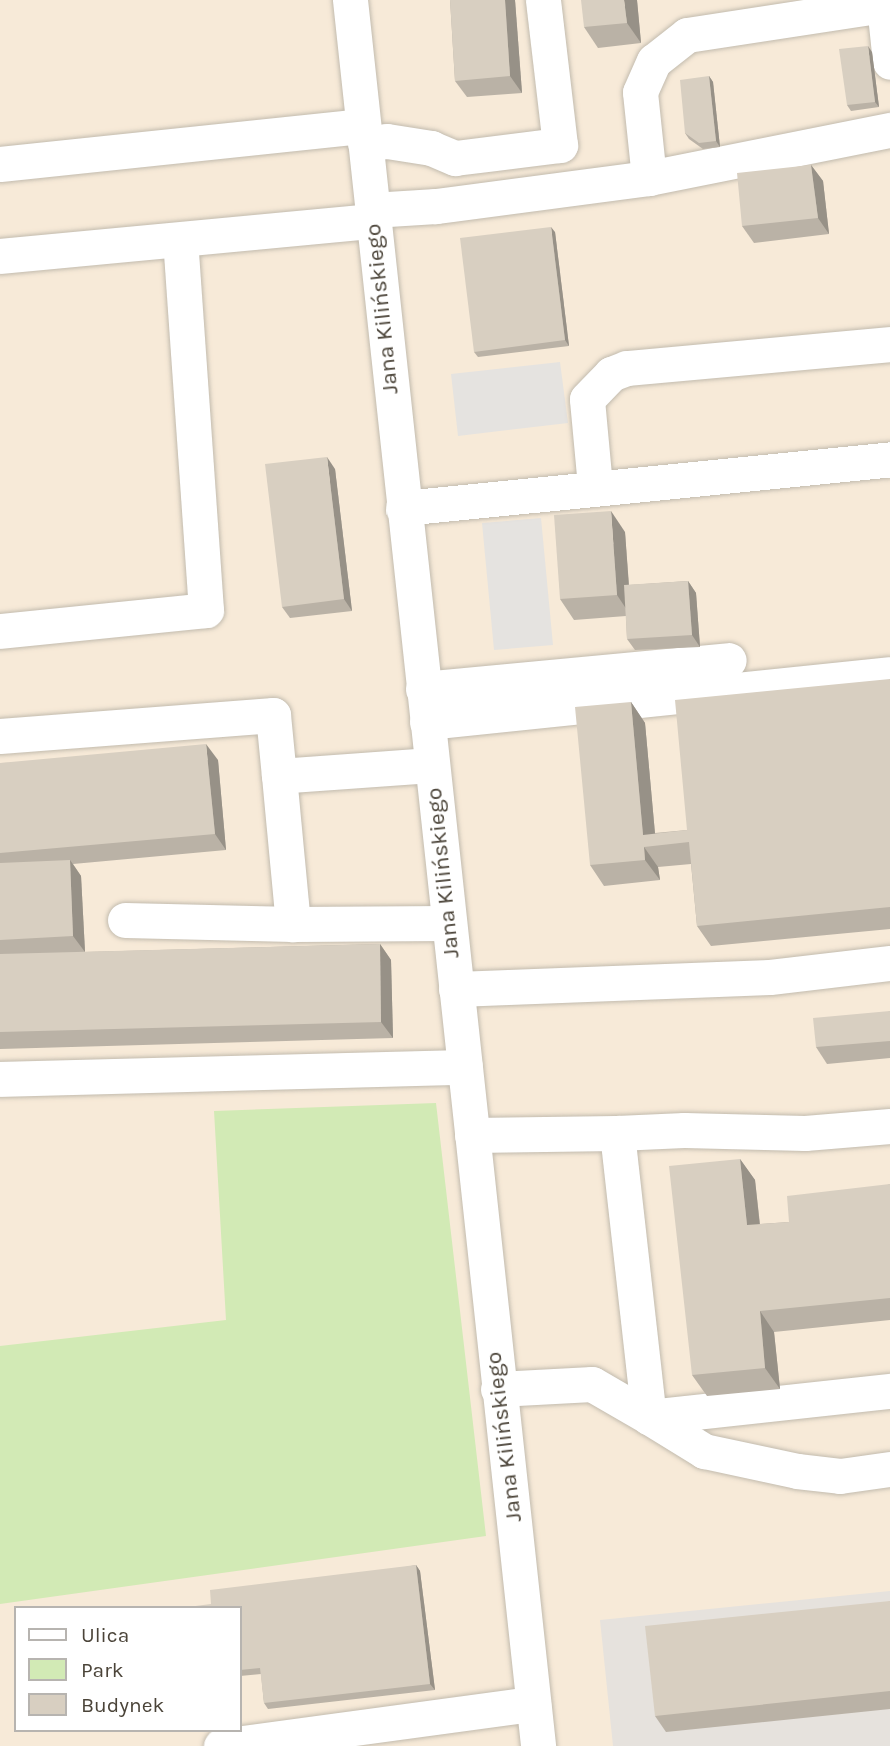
<!DOCTYPE html>
<html>
<head>
<meta charset="utf-8">
<style>
  body { margin:0 }
  #map { position:relative; width:890px; height:1746px; overflow:hidden; background:#f6f3ec; font-family:Karla,sans-serif }
  div>[style] { position:absolute }
  [style*='--x'] { left:calc(var(--x)*1px); top:calc(var(--y)*1px); width:calc(var(--w)*1px); rotate:calc(var(--a)*1deg) }
  .commercial>* { inset:0; background:#f7ead8 }
  .industrial>* { inset:0; background:#e6e2dd }
  .green>* { inset:0; background:#d2eab5 }
  .parking>* { inset:0; background:#e5e3e0 }
  .roads { filter:drop-shadow(0 0 2px #c2bbae) drop-shadow(0 0 2px #c2bbae) }
  .minor>* { height:35px; margin:-17.5px; padding:0 17.5px; transform-origin:17.5px; border-radius:17.5px; background:#fff }
  .wall>* { inset:0; background:#bab2a6 }
  .shaded-wall>* { inset:0; background:#979187 }
  .building>* { inset:0; background:#d8cfc1 }
  span { translate:-50% -50%; white-space:nowrap; text-align:center; line-height:1.15; -webkit-text-stroke:7px #fff; paint-order:stroke }
  .street-label { font-size:23px; color:#4b4439 }
  .legend { position:absolute; left:14px; top:1606px; width:228px; height:126px; box-sizing:border-box; background:#fff; border:2px solid #b7b4b0; margin:0; padding:9px 12px; list-style:none; font-size:21px; color:#4b4439 }
  .legend li { display:flex; align-items:center; gap:14px; height:35px }
  .legend b { width:35px; border:2px solid #b7b4b0 }
</style>
</head>
<body>
<div id="map">
  <div class="commercial">
    <i style="clip-path:polygon(evenodd,0 0,890px 0,890px 1746px,0 1746px,0 0,16px 1608px,240px 1608px,240px 1730px,16px 1730px,16px 1608px)"></i>
  </div>
  <div class="industrial">
    <i style="clip-path:polygon(890px 1591px,890px 1746px,613px 1746px,600px 1620px)"></i>
  </div>
  <div class="green">
    <i style="clip-path:polygon(436px 1103px,486px 1536px,0 1604px,0 1346px,226px 1320px,214px 1111px)"></i>
  </div>
  <div class="parking">
    <i style="clip-path:polygon(560px 362px,568px 423px,458px 436px,451px 374px)"></i>
    <i style="clip-path:polygon(541px 518px,553px 645px,494px 650px,482px 523px)"></i>
  </div>
  <div class="roads">
    <div class="minor">
      <i style="--x:350;--y:0;--w:1756;--a:83.85"></i>
      <i style="--x:365;--y:143;--w:22;--a:-5"></i>
      <i style="--x:387;--y:141;--w:45;--a:9"></i>
      <i style="--x:431;--y:148;--w:26;--a:23"></i>
      <i style="--x:455;--y:158;--w:106;--a:-7.1"></i>
      <i style="--x:560;--y:145;--w:146;--a:-96.7"></i>
      <i style="--x:0;--y:164;--w:365;--a:-6"></i>
      <i style="--x:649;--y:178;--w:86;--a:-96"></i>
      <i style="--x:640;--y:92;--w:34;--a:-66"></i>
      <i style="--x:654;--y:61;--w:42;--a:-38.2"></i>
      <i style="--x:687;--y:35;--w:199;--a:-8.7"></i>
      <i style="--x:884;--y:5;--w:57;--a:84"></i>
      <i style="--x:372;--y:210;--w:64;--a:-3.6"></i>
      <i style="--x:436;--y:206;--w:215;--a:-7.5"></i>
      <i style="--x:649;--y:178;--w:246;--a:-11.3"></i>
      <i style="--x:0;--y:256;--w:375;--a:-5.4"></i>
      <i style="--x:595;--y:486;--w:87;--a:-95.3"></i>
      <i style="--x:587;--y:399;--w:35;--a:-46"></i>
      <i style="--x:611;--y:374;--w:17;--a:-21"></i>
      <i style="--x:627;--y:368;--w:264;--a:-5.2"></i>
      <i style="--x:403;--y:508;--w:489;--a:-5.7"></i>
      <i style="--x:0;--y:631;--w:207;--a:-5.8"></i>
      <i style="--x:206;--y:610;--w:371;--a:-94"></i>
      <i style="--x:423;--y:689;--w:307;--a:-5.4"></i>
      <i style="--x:427;--y:722;--w:465;--a:-5.9"></i>
      <i style="--x:0;--y:736;--w:274;--a:-4.4"></i>
      <i style="--x:273;--y:715;--w:61;--a:84.4"></i>
      <i style="--x:431;--y:765;--w:152;--a:175.9"></i>
      <i style="--x:279;--y:776;--w:149;--a:84.6"></i>
      <i style="--x:293;--y:924;--w:155;--a:-0.4"></i>
      <i style="--x:125;--y:920;--w:168;--a:1.4"></i>
      <i style="--x:456;--y:989;--w:314;--a:-2.2"></i>
      <i style="--x:770;--y:977;--w:121;--a:-6.7"></i>
      <i style="--x:0;--y:1079;--w:465;--a:-1.5"></i>
      <i style="--x:617;--y:1133;--w:67;--a:-2.6"></i>
      <i style="--x:684;--y:1130;--w:121;--a:1.4"></i>
      <i style="--x:805;--y:1133;--w:85;--a:-4.7"></i>
      <i style="--x:472;--y:1135;--w:145;--a:-0.8"></i>
      <i style="--x:617;--y:1133;--w:286;--a:83.6"></i>
      <i style="--x:649;--y:1417;--w:65;--a:31.7"></i>
      <i style="--x:704;--y:1451;--w:95;--a:12.1"></i>
      <i style="--x:797;--y:1471;--w:43;--a:6.6"></i>
      <i style="--x:840;--y:1476;--w:50;--a:-8"></i>
      <i style="--x:498;--y:1389;--w:94;--a:-3"></i>
      <i style="--x:592;--y:1384;--w:66;--a:30.1"></i>
      <i style="--x:649;--y:1417;--w:242;--a:-6.2"></i>
      <i style="--x:221;--y:1746;--w:315;--a:-7.7"></i>
    </div>
  </div>
  <div class="wall">
    <i style="clip-path:polygon(450px 0,515px 0,522px 93px,467px 97px,455px 81px)"></i>
    <i style="clip-path:polygon(637px 0,641px 43px,598px 48px,584px 27px)"></i>
    <i style="clip-path:polygon(872px 52px,879px 107px,851px 111px,847px 105px)"></i>
    <i style="clip-path:polygon(709px 76px,713px 82px,720px 147px,703px 149px,689px 139px,685px 133px)"></i>
    <i style="clip-path:polygon(811px 165px,823px 181px,829px 234px,754px 243px,742px 226px)"></i>
    <i style="clip-path:polygon(555px 232px,569px 346px,478px 357px,474px 352px)"></i>
    <i style="clip-path:polygon(335px 469px,352px 611px,290px 618px,282px 607px)"></i>
    <i style="clip-path:polygon(625px 532px,629px 585px,688px 581px,696px 593px,700px 647px,635px 650px,627px 639px,626px 616px,574px 620px,560px 599px)"></i>
    <i style="clip-path:polygon(890px 679px,890px 929px,711px 946px,697px 926px,691px 864px,658px 867px,660px 880px,604px 886px,590px 865px,631px 702px,645px 723px,655px 833px,687px 830px)"></i>
    <i style="clip-path:polygon(218px 760px,226px 850px,73px 864px,81px 876px,85px 952px,380px 944px,391px 960px,393px 1038px,0 1049px,0 763px)"></i>
    <i style="clip-path:polygon(890px 1011px,890px 1058px,827px 1064px,816px 1047px)"></i>
    <i style="clip-path:polygon(740px 1159px,755px 1180px,760px 1224px,789px 1222px,890px 1184px,890px 1320px,774px 1332px,780px 1389px,707px 1396px,692px 1375px)"></i>
    <i style="clip-path:polygon(416px 1565px,420px 1571px,435px 1690px,268px 1709px,264px 1703px,261px 1674px,240px 1676px,240px 1608px,211px 1604px)"></i>
    <i style="clip-path:polygon(890px 1601px,890px 1709px,666px 1732px,655px 1716px)"></i>
  </div>
  <div class="shaded-wall">
    <i style="clip-path:polygon(505px 0,515px 0,522px 93px,510px 76px)"></i>
    <i style="clip-path:polygon(624px 0,637px 0,641px 43px,627px 23px)"></i>
    <i style="clip-path:polygon(868px 46px,872px 52px,879px 107px,875px 102px)"></i>
    <i style="clip-path:polygon(709px 76px,713px 82px,720px 147px,716px 141px)"></i>
    <i style="clip-path:polygon(811px 165px,823px 181px,829px 234px,818px 218px)"></i>
    <i style="clip-path:polygon(551px 227px,555px 232px,569px 346px,565px 340px)"></i>
    <i style="clip-path:polygon(327px 457px,335px 469px,352px 611px,344px 599px)"></i>
    <i style="clip-path:polygon(611px 511px,625px 532px,631px 616px,617px 595px)"></i>
    <i style="clip-path:polygon(688px 581px,696px 593px,700px 647px,692px 635px)"></i>
    <i style="clip-path:polygon(631px 702px,645px 723px,656px 845px,643px 835px)"></i>
    <i style="clip-path:polygon(206px 744px,218px 760px,226px 850px,215px 834px)"></i>
    <i style="clip-path:polygon(644px 847px,658px 867px,660px 880px,645px 860px)"></i>
    <i style="clip-path:polygon(70px 860px,81px 876px,85px 952px,73px 936px)"></i>
    <i style="clip-path:polygon(380px 944px,391px 960px,393px 1038px,381px 1022px)"></i>
    <i style="clip-path:polygon(740px 1159px,755px 1180px,762px 1246px,747px 1225px)"></i>
    <i style="clip-path:polygon(760px 1311px,774px 1332px,780px 1389px,765px 1368px)"></i>
    <i style="clip-path:polygon(416px 1565px,420px 1571px,435px 1690px,430px 1684px)"></i>
  </div>
  <div class="building">
    <i style="clip-path:polygon(450px 0,505px 0,510px 76px,455px 81px)"></i>
    <i style="clip-path:polygon(581px 0,624px 0,627px 23px,584px 27px)"></i>
    <i style="clip-path:polygon(868px 46px,875px 102px,847px 105px,839px 49px)"></i>
    <i style="clip-path:polygon(709px 76px,716px 141px,699px 143px,685px 133px,680px 80px)"></i>
    <i style="clip-path:polygon(811px 165px,818px 218px,742px 226px,737px 173px)"></i>
    <i style="clip-path:polygon(551px 227px,565px 340px,474px 352px,460px 238px)"></i>
    <i style="clip-path:polygon(327px 457px,344px 599px,282px 607px,265px 464px)"></i>
    <i style="clip-path:polygon(611px 511px,617px 595px,560px 599px,554px 515px)"></i>
    <i style="clip-path:polygon(688px 581px,692px 635px,627px 639px,624px 585px)"></i>
    <i style="clip-path:polygon(890px 679px,890px 907px,697px 926px,689px 842px,644px 847px,645px 860px,590px 865px,575px 707px,631px 702px,643px 835px,687px 830px,675px 700px)"></i>
    <i style="clip-path:polygon(206px 744px,215px 834px,0 853px,0 763px)"></i>
    <i style="clip-path:polygon(70px 860px,73px 936px,0 940px,0 863px)"></i>
    <i style="clip-path:polygon(380px 944px,381px 1022px,0 1032px,0 954px)"></i>
    <i style="clip-path:polygon(890px 1011px,890px 1041px,816px 1047px,813px 1018px)"></i>
    <i style="clip-path:polygon(740px 1159px,747px 1225px,789px 1222px,787px 1196px,890px 1184px,890px 1298px,760px 1311px,765px 1368px,692px 1375px,669px 1166px)"></i>
    <i style="clip-path:polygon(416px 1565px,430px 1684px,264px 1703px,260px 1668px,240px 1670px,240px 1608px,180px 1608px,211px 1604px,210px 1590px)"></i>
    <i style="clip-path:polygon(890px 1601px,890px 1691px,655px 1716px,645px 1626px)"></i>
  </div>
  <div class="street-label">
    <span style="left:382px;top:309px;rotate:-96deg">Jana Kilińskiego</span>
    <span style="left:443px;top:873px;rotate:-96deg">Jana Kilińskiego</span>
    <span style="left:504px;top:1437px;rotate:-97deg">Jana Kilińskiego</span>
  </div>
  <ul class="legend">
  <li><b style="height:9px;background:#fff"></b>Ulica</li>
  <li><b style="height:19px;background:#d2eab5"></b>Park</li>
  <li><b style="height:19px;background:#d8cfc1"></b>Budynek</li>
  </ul>
</div>
</body>
</html>
